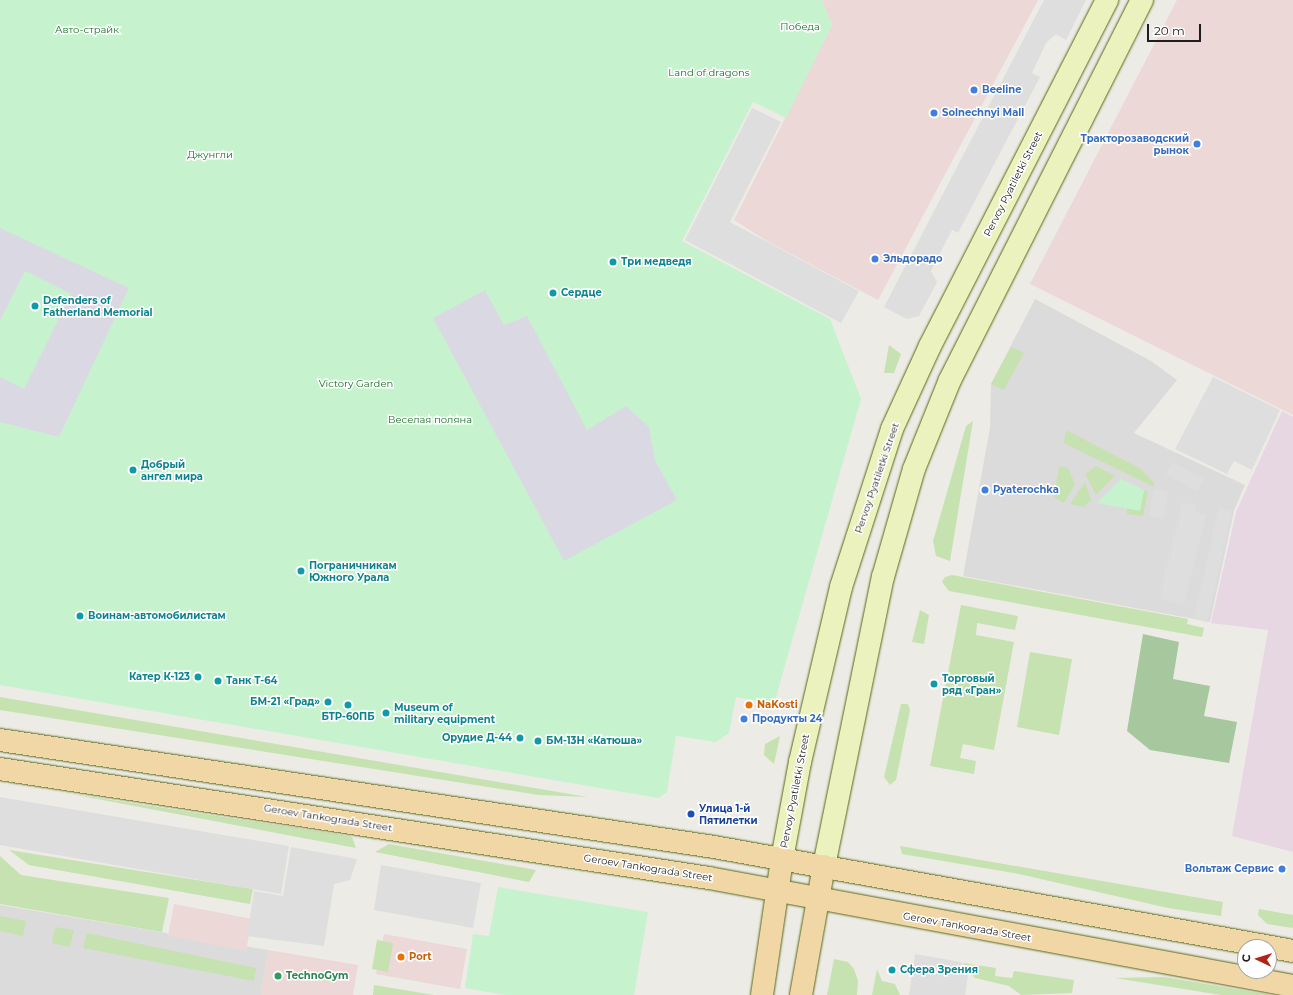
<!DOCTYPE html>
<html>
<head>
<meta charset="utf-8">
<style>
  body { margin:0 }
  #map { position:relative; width:1293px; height:995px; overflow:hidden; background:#edebe5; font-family:Montserrat,sans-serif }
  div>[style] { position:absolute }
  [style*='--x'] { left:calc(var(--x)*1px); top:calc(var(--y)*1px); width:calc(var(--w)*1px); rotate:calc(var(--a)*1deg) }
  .residential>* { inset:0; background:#dbdbdb }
  .commercial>* { inset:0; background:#ecd8d6 }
  .industrial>* { inset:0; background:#e6d7e2 }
  .grass>* { inset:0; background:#c5e2b0 }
  .forest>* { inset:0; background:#a7c89e }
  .park>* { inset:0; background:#c6f3cd }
  .parking>* { inset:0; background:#dedede }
  .plaza>* { inset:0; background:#dad9e3 }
  .roads { filter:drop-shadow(0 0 1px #586811) drop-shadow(0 0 1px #586811) }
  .secondary>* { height:22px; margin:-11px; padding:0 11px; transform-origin:11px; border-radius:11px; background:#ebf2be }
  .primary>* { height:22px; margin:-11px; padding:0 11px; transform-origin:11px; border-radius:11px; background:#f1d6a6 }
  .dots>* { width:11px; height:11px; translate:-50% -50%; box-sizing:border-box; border:2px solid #fff; border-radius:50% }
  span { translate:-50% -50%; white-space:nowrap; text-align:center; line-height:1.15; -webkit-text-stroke:3px #fff; paint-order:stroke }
  .park-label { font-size:10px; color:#186f26 }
  .shop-label { font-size:10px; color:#366cbe; font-weight:700 }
  .left { translate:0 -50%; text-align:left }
  .right { translate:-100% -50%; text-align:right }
  .street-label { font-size:10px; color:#1e1e1e }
  .culture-label { font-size:10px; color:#0d838f; font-weight:700 }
  .food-label { font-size:10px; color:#c56008; font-weight:700 }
  .transit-label { font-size:10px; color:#164399; font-weight:700 }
  .leisure-label { font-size:10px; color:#27864d; font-weight:700 }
  .north { position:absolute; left:1237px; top:939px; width:40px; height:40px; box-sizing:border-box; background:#fff; border:1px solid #a5a5a5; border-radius:50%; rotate:274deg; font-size:11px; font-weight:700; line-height:16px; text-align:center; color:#1e1e1e }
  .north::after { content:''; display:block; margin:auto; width:14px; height:18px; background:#b42217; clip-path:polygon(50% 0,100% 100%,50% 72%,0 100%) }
  .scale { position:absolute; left:1147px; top:24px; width:54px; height:18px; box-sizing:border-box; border:2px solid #1e1e1e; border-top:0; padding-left:5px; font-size:12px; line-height:14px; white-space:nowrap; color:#1e1e1e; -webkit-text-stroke:3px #fff; paint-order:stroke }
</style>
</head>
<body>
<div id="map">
  <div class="residential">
    <i style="clip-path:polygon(1035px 299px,1151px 361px,1177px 380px,1134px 433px,1245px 485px,1234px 511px,1210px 622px,963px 576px,990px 428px,991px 384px)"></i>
    <i style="clip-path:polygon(0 905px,268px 950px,261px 995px,0 995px)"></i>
  </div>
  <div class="commercial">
    <i style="clip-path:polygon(822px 0,1038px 0,878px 300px,765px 240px,734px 220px,832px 25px)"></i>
    <i style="clip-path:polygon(1177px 0,1293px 0,1293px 415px,1030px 284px)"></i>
    <i style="clip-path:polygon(174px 904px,252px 919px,246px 951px,168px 936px)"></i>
    <i style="clip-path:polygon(384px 934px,467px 949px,460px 989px,376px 974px)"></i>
    <i style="clip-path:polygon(268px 950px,358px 965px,353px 995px,261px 995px)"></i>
  </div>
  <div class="industrial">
    <i style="clip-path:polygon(1282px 411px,1293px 417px,1293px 852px,1232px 836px,1268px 630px,1211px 623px,1236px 512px)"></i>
  </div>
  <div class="grass">
    <i style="clip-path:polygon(889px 345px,901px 354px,894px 373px,884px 373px)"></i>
    <i style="clip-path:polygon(1011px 347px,1024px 353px,1004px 390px,991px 384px)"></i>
    <i style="clip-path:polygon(973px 421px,950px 561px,936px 556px,933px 541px,966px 426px)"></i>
    <i style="clip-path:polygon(1066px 430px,1141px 469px,1154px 483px,1154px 487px,1064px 443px)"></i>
    <i style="clip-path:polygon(1059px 466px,1068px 468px,1075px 484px,1064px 503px,1054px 497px)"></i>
    <i style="clip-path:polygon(1096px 466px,1115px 476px,1096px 495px,1085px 474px)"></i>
    <i style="clip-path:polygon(1085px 482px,1091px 500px,1084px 507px,1070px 504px)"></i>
    <i style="clip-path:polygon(1144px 490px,1148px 492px,1143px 516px,1127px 514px,1127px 508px,1140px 510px)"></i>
    <i style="clip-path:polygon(952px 575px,1188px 619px,1187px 624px,1204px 628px,1202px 637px,949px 591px,942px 582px,945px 577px)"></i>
    <i style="clip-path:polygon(961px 605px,1018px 616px,1015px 630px,977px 623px,976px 635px,1014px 642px,994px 750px,963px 744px,960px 758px,976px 761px,974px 774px,930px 766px)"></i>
    <i style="clip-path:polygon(920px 610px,929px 615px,924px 644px,912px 642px)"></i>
    <i style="clip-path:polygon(1030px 652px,1072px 659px,1059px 735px,1017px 727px)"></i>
    <i style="clip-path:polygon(0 697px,587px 797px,539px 795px,0 710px)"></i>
    <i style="clip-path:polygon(901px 704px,908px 704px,910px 710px,896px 780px,890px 785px,884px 777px)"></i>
    <i style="clip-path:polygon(780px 736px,774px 764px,764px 755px,765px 744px)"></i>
    <i style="clip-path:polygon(71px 794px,336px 834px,352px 837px,356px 848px)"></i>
    <i style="clip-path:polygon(389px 844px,536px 870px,529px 882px,375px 852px)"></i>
    <i style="clip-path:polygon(900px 846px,1223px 902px,1221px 916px,1168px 908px,1019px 874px,902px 854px)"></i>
    <i style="clip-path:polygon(9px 850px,253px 889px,250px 904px,29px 865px)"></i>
    <i style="clip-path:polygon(0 856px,21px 875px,169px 898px,162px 932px,0 904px)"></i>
    <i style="clip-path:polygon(1259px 909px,1293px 915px,1293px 928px,1267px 924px,1258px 915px)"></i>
    <i style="clip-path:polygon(0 916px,26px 921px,23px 936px,0 931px)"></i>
    <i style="clip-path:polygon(55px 927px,74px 930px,70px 947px,52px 943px)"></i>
    <i style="clip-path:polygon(87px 933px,256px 968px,254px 981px,83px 948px)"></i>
    <i style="clip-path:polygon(377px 940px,393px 943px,388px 972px,372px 969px)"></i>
    <i style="clip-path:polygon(834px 959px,848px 962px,854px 969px,858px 981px,857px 995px,827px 995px)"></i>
    <i style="clip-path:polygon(963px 963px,996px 968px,995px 976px,1012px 978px,1014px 971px,1074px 980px,1072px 993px,1021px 995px,1009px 986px,975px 978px)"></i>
    <i style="clip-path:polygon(877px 969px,882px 981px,895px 984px,900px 995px,872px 995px)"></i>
    <i style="clip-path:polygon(1164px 977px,1270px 995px,1221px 995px,1115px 978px)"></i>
    <i style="clip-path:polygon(374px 985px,434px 995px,373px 995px)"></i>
  </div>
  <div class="forest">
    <i style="clip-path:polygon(1143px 634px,1179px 642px,1173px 679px,1210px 686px,1204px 716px,1237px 722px,1229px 763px,1150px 750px,1127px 731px)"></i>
  </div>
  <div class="park">
    <i style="clip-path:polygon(0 0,822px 0,832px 25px,786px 118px,753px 102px,682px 241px,830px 319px,861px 399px,774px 704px,736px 697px,729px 733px,716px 742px,676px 736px,667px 792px,658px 798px,0 685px)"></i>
    <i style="clip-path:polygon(1121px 479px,1144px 490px,1140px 511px,1097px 503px)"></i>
    <i style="clip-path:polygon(498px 887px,648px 912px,634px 995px,505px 995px,465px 988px,473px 934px,489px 936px)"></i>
  </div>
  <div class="parking">
    <i style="clip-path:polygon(1044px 0,1086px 0,1066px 40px,1056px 34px,1046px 43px,1032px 73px,1040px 77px,958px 233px,952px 230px,931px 271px,937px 282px,919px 316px,907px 319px,884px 307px)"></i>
    <i style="clip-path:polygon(752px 108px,781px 122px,730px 222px,859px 291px,841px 323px,685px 240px)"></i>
    <i style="clip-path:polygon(1213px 377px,1280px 410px,1252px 470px,1234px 461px,1227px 474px,1175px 449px)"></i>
    <i style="clip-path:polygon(1172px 462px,1204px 479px,1197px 492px,1166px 474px)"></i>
    <i style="clip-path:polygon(1154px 489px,1168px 492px,1163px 519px,1149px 517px)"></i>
    <i style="clip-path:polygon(1183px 502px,1196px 506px,1195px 512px,1206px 515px,1184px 605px,1159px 598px)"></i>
    <i style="clip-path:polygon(1219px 508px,1232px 511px,1207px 622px,1194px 619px)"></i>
    <i style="clip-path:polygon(0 797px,289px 846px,281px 894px,0 845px)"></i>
    <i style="clip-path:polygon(291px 847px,357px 859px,350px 880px,334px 884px,324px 946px,247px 936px,254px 891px,283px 896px)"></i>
    <i style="clip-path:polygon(381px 865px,481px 883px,473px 928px,374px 910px)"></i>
    <i style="clip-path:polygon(915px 954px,961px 962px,968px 976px,965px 995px,909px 995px)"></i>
  </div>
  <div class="plaza">
    <i style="clip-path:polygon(0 228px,129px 288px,59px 437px,0 422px,0 377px,24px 389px,71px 294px,25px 271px,0 321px)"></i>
    <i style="clip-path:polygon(485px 290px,504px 325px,527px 316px,587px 430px,626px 406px,649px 427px,655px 460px,677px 500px,564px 561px,433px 318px)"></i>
  </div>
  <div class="roads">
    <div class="secondary">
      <i style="--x:782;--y:859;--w:99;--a:-79.5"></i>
      <i style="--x:800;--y:762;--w:180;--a:-76.8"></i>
      <i style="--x:841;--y:587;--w:166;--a:-72.1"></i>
      <i style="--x:892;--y:429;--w:91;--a:-65.4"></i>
      <i style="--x:930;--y:346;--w:389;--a:-62.9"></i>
      <i style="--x:824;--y:866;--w:295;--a:-78.5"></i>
      <i style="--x:883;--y:577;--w:112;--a:-74"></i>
      <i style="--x:914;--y:469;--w:96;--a:-68"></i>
      <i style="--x:950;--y:380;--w:426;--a:-63.2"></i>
    </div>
    <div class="primary">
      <i style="--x:0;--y:740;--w:722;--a:8.52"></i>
      <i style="--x:714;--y:847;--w:588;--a:10.18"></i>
      <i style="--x:0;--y:769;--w:717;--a:8.74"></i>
      <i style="--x:709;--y:878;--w:594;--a:10.48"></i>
      <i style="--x:762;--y:995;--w:137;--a:-81.6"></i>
      <i style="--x:801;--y:995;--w:131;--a:-79.9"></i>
    </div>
  </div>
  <div class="dots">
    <i style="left:974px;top:90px;background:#3f7fe0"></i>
    <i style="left:934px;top:113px;background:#3f7fe0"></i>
    <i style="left:1197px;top:144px;background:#3f7fe0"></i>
    <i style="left:875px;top:259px;background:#3f7fe0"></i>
    <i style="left:613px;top:262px;background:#0f9aa8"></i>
    <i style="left:553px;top:293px;background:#0f9aa8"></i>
    <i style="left:35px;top:306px;background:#0f9aa8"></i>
    <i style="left:133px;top:470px;background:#0f9aa8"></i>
    <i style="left:985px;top:490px;background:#3f7fe0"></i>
    <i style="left:301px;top:571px;background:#0f9aa8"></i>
    <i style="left:80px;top:616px;background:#0f9aa8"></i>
    <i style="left:198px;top:677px;background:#0f9aa8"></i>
    <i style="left:218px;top:681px;background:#0f9aa8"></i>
    <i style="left:934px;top:684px;background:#0f9aa8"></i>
    <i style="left:328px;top:702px;background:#0f9aa8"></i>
    <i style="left:348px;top:705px;background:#0f9aa8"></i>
    <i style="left:749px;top:705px;background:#e8710a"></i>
    <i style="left:386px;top:713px;background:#0f9aa8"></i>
    <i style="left:744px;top:719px;background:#3f7fe0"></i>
    <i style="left:520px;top:738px;background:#0f9aa8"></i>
    <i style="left:538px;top:741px;background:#0f9aa8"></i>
    <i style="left:691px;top:814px;background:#1a4fb4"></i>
    <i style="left:1282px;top:869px;background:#3f7fe0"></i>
    <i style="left:401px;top:957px;background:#e8710a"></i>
    <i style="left:892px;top:970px;background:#0f9aa8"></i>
    <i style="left:278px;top:976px;background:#2e9e5b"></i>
  </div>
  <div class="park-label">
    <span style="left:800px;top:27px">Победа</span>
    <span style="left:87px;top:30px">Авто-страйк</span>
    <span style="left:709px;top:73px">Land of dragons</span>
    <span style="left:210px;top:155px">Джунгли</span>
    <span style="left:356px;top:384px">Victory Garden</span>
    <span style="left:430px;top:420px">Веселая поляна</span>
  </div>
  <div class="shop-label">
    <span class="left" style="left:982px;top:90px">Beeline</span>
    <span class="left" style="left:942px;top:113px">Solnechnyi Mall</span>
    <span class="right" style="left:1189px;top:144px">Тракторозаводский<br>рынок</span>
    <span class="left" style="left:883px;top:259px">Эльдорадо</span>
    <span class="left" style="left:993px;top:490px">Pyaterochka</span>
    <span class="left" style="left:752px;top:719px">Продукты 24</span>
    <span class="right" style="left:1274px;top:869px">Вольтаж Сервис</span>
  </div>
  <div class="street-label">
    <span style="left:1013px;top:184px;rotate:-63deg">Pervoy Pyatiletki Street</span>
    <span style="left:877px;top:478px;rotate:-71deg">Pervoy Pyatiletki Street</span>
    <span style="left:795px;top:791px;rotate:-79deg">Pervoy Pyatiletki Street</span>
    <span style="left:328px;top:818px;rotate:9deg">Geroev Tankograda Street</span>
    <span style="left:648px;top:868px;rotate:9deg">Geroev Tankograda Street</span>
    <span style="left:967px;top:927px;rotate:10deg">Geroev Tankograda Street</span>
  </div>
  <div class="culture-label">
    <span class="left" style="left:621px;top:262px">Три медведя</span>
    <span class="left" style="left:561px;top:293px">Сердце</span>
    <span class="left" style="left:43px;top:306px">Defenders of<br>Fatherland Memorial</span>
    <span class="left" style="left:141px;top:470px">Добрый<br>ангел мира</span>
    <span class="left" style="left:309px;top:571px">Пограничникам<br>Южного Урала</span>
    <span class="left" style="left:88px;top:616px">Воинам-автомобилистам</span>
    <span class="right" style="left:190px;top:677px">Катер К-123</span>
    <span class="left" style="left:942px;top:684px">Торговый<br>ряд «Гран»</span>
    <span class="left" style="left:226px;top:681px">Танк Т-64</span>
    <span class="right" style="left:320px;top:702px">БМ-21 «Град»</span>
    <span class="left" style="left:394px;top:713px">Museum of<br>military equipment</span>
    <span style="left:348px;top:717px">БТР-60ПБ</span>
    <span class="right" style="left:512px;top:738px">Орудие Д-44</span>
    <span class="left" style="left:546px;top:741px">БМ-13Н «Катюша»</span>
    <span class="left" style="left:900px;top:970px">Сфера Зрения</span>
  </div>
  <div class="food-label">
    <span class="left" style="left:757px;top:705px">NaKosti</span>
    <span class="left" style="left:409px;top:957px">Port</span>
  </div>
  <div class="transit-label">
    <span class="left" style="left:699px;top:814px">Улица 1-й<br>Пятилетки</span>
  </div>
  <div class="leisure-label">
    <span class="left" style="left:286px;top:976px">TechnoGym</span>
  </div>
  <div class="north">С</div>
  <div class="scale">20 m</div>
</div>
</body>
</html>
